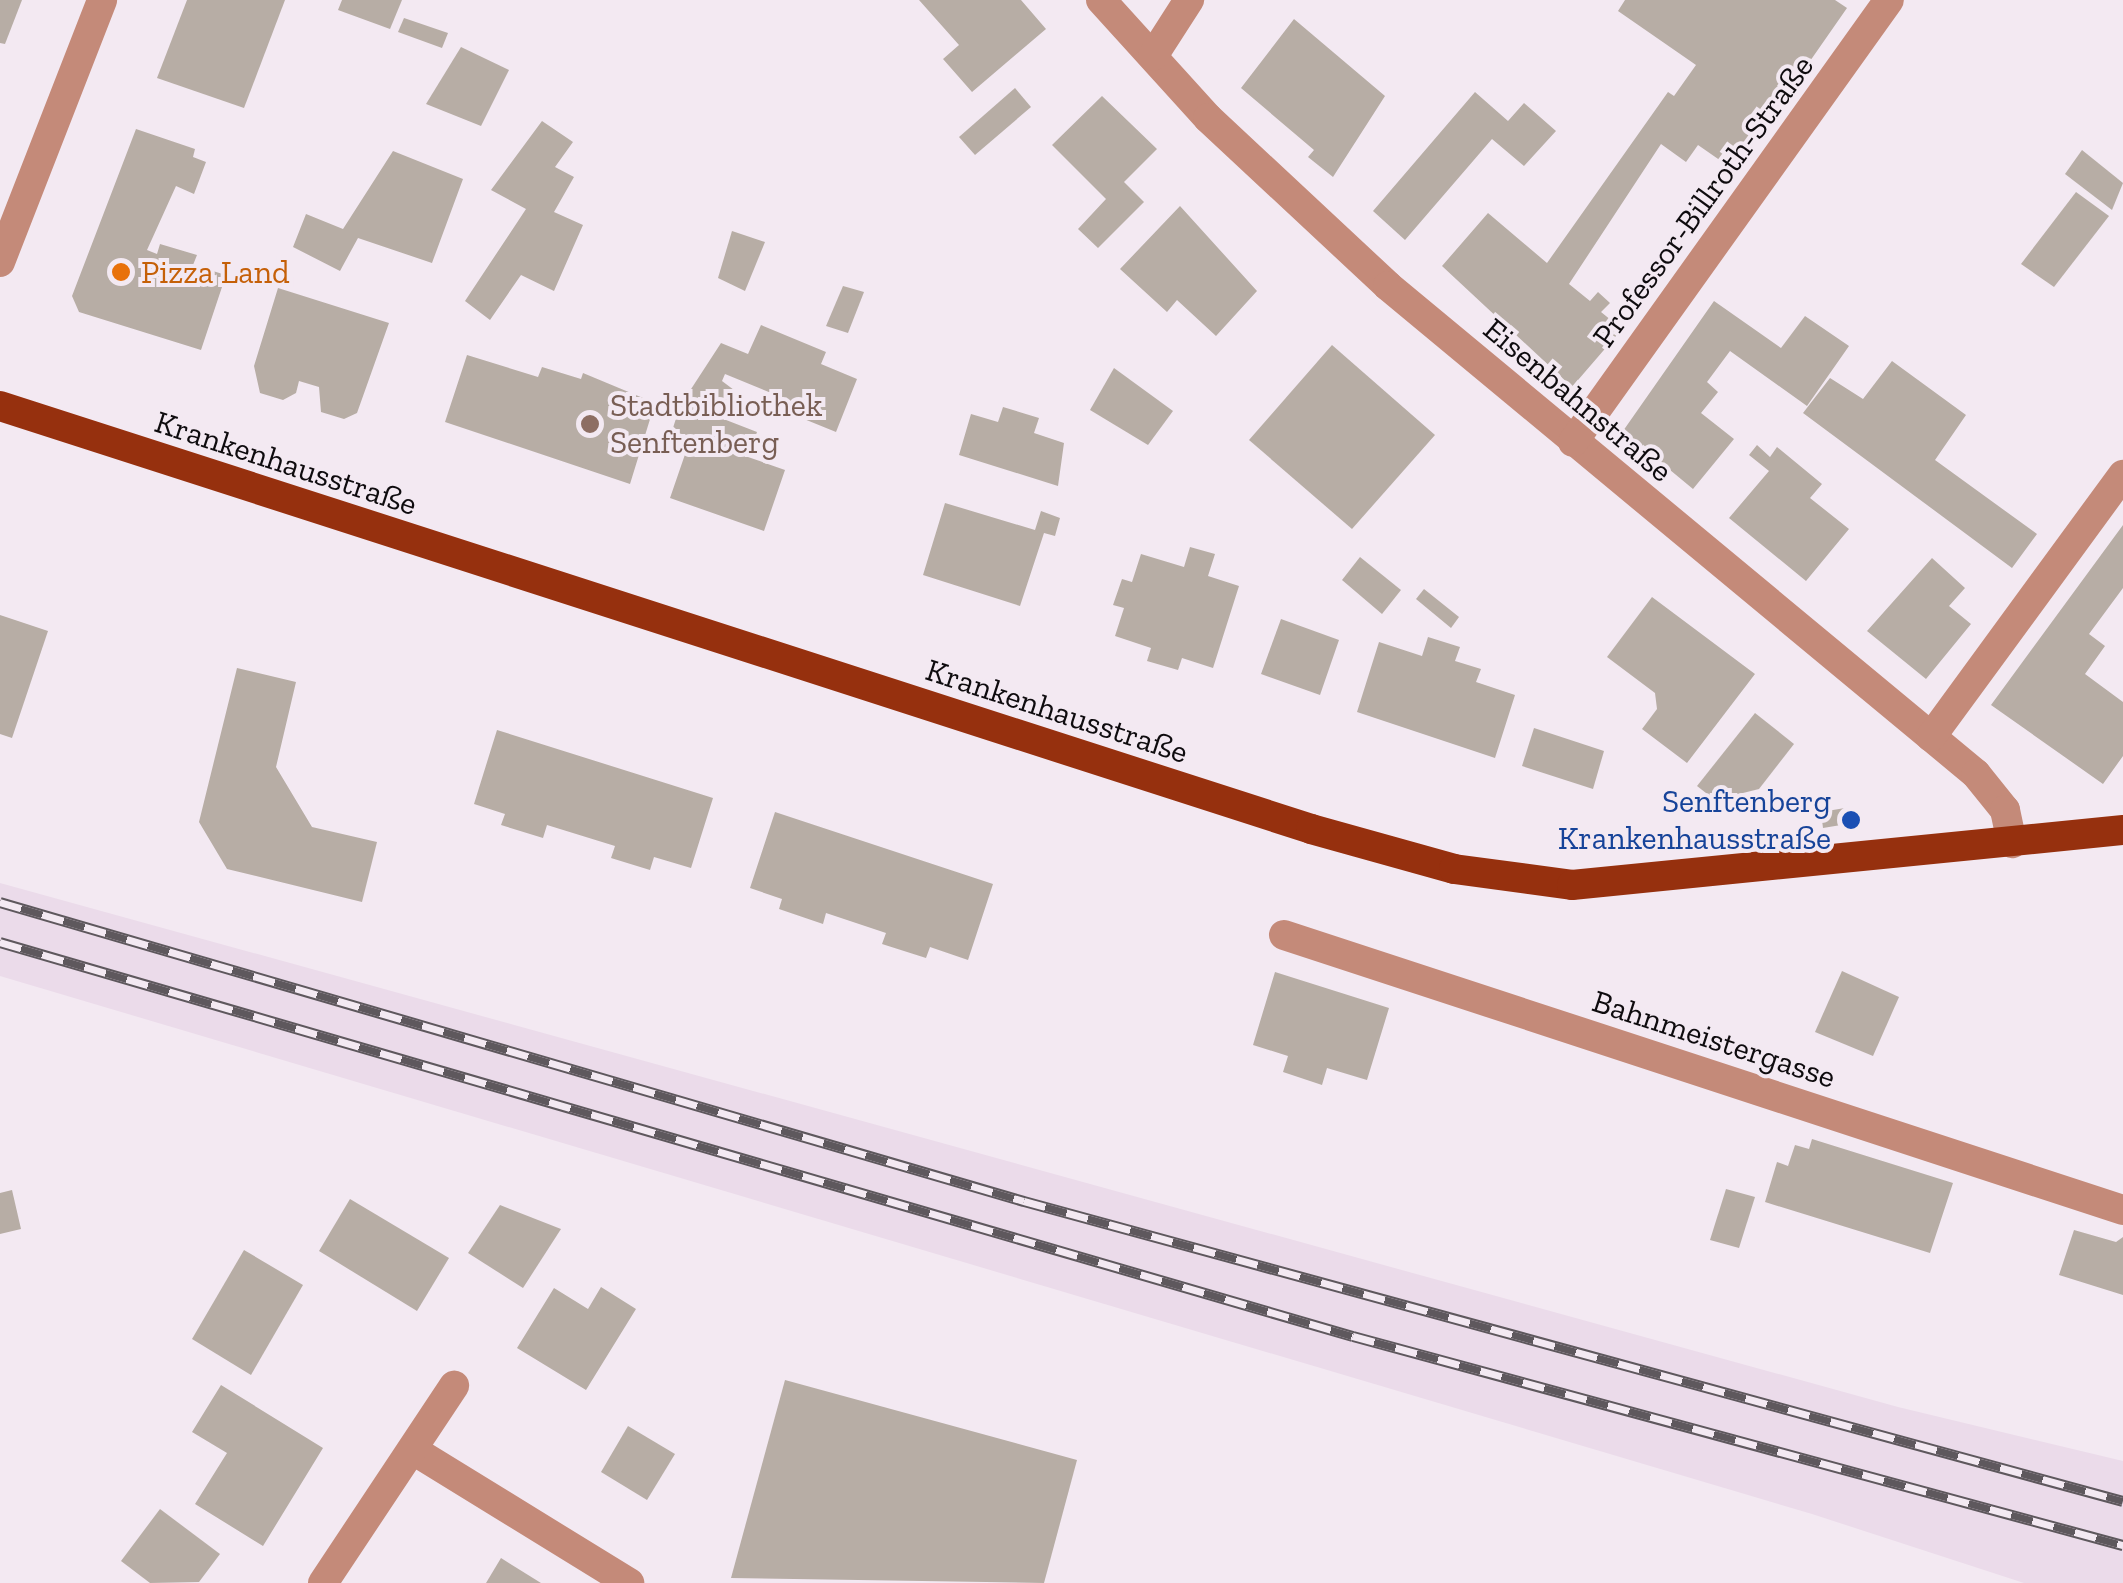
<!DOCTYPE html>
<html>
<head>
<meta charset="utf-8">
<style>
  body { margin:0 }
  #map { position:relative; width:2123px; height:1583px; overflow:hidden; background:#f3e9f2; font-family:"Zilla Slab",serif }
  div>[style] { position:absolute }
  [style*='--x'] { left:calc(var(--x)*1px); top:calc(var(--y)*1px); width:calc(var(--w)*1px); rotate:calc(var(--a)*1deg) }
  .built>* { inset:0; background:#ebdbea }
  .building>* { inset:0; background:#b7ada5 }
  .minor>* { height:30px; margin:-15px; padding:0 15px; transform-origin:15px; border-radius:15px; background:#c48a79 }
  .major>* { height:30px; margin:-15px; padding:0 15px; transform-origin:15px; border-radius:15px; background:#96300e }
  .rail>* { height:11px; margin-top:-5.5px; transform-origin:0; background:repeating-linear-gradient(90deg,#f3e9f2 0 22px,#5e585d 0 44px); box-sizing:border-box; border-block:2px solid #5e585d }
  .dots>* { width:28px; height:28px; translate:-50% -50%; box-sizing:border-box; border:5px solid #f3e9f2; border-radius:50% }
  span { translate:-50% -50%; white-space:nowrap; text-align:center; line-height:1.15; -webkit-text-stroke:8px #f3e9f2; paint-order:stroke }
  .street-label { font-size:32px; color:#0e0b0e }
  .food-label { font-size:32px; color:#c56008 }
  .left { translate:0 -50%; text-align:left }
  .education-label { font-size:32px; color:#785e54 }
  .transit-label { font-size:32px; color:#164399 }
  .right { translate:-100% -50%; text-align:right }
</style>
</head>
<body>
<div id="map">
  <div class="built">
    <i style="clip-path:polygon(0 883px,1898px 1407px,2123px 1461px,2123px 1583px,2024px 1583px,1812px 1514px,0 976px)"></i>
  </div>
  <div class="building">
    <i style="clip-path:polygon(0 0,22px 0,5px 44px,0 43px)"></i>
    <i style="clip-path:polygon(187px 0,285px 0,244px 108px,157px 78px)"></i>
    <i style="clip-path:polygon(342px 0,402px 0,390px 29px,338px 10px)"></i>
    <i style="clip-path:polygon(919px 0,1021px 0,1046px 29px,972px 92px,943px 59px,959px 45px)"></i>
    <i style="clip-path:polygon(1625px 0,1835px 0,1847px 8px,1734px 170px,1698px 145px,1686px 162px,1661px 144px,1569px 284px,1590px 301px,1598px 292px,1610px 303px,1601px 312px,1622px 329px,1572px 387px,1442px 266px,1488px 213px,1547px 263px,1668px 92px,1674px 96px,1696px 65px,1618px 11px)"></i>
    <i style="clip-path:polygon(404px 18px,448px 33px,442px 48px,398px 32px)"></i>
    <i style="clip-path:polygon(1294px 19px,1385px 96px,1333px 177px,1308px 157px,1314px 150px,1241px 88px)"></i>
    <i style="clip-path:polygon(461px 47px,509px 70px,481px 126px,426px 104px)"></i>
    <i style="clip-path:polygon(1015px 88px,1031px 107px,975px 155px,959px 137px)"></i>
    <i style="clip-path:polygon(1475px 92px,1508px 121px,1524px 103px,1556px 131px,1524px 166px,1492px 139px,1405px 240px,1373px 211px)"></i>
    <i style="clip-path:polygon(1102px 96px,1157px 149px,1124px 182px,1144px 202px,1098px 248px,1078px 229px,1106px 199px,1052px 145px)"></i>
    <i style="clip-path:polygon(542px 121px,573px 142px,555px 167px,574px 177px,554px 212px,583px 225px,554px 291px,521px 275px,490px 320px,465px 301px,526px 209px,491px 190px)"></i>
    <i style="clip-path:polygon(136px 129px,195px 149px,193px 157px,206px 162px,194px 194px,176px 186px,147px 250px,157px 254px,160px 244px,197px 255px,193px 265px,226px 275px,201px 350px,79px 312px,72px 296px)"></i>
    <i style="clip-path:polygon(2082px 150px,2123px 183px,2112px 210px,2065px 174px)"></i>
    <i style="clip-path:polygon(393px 151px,463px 179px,432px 263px,358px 238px,340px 271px,293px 247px,306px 214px,343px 229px)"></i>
    <i style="clip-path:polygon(2076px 192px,2109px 216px,2054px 287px,2021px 264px)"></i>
    <i style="clip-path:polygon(1180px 206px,1257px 291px,1216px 336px,1177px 300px,1167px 312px,1120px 269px)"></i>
    <i style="clip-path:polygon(732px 231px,765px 242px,745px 291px,718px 278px)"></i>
    <i style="clip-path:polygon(843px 286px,864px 292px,848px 333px,826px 326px)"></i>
    <i style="clip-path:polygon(278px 288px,389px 323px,357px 413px,344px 419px,321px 412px,319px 387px,299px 381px,296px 393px,283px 400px,260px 393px,254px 366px)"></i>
    <i style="clip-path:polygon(1714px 301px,1781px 348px,1805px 316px,1849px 346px,1807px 406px,1730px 351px,1707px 382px,1718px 392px,1701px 413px,1734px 439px,1693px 489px,1623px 431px)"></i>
    <i style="clip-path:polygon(761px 325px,826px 352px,821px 364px,857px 379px,836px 432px,804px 419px,808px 408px,725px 374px,722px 381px,742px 396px,735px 414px,712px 404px,708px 413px,757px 432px,748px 457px,785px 470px,764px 531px,670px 498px,691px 437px,672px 431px,680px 406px,721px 343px,748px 354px)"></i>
    <i style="clip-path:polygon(1332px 345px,1435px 435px,1352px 529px,1249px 440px)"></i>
    <i style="clip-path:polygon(467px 355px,538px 377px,542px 367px,581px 379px,583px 373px,655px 403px,630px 484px,445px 422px)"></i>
    <i style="clip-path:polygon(1892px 361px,1966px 415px,1935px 460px,2037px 534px,2012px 568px,1803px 413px,1830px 378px,1863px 399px)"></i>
    <i style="clip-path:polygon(1114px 368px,1173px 411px,1148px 445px,1090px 410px)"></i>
    <i style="clip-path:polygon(1003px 407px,1039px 418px,1034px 433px,1064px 443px,1058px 486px,959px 455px,971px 414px,998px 422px)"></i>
    <i style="clip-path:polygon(1757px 445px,1770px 457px,1777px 447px,1822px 484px,1810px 498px,1849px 529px,1806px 581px,1729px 518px,1769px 471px,1749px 455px)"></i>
    <i style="clip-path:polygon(945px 503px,1035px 530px,1041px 511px,1060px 518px,1055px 536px,1044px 533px,1020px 606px,923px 575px)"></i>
    <i style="clip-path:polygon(2123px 525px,2123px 588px,2089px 634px,2105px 646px,2085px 674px,2123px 702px,2123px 756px,2103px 784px,1991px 705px)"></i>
    <i style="clip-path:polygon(1190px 547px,1215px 554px,1208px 576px,1239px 586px,1213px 668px,1182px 658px,1178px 670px,1147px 661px,1151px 648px,1115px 636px,1124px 608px,1113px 605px,1122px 579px,1132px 582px,1141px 554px,1184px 567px)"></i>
    <i style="clip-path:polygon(1360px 557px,1401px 590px,1382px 614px,1342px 580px)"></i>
    <i style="clip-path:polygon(1932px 558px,1965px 588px,1949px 606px,1971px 624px,1926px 679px,1867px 631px)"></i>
    <i style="clip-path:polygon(1424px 589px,1459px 617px,1451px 628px,1416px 599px)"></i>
    <i style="clip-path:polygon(1652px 597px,1755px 674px,1687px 763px,1642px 729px,1657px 709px,1655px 693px,1607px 657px)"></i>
    <i style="clip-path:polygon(0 615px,48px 631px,12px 738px,0 734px)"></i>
    <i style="clip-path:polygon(1281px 619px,1339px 640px,1320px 695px,1261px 674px)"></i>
    <i style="clip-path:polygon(1428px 637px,1460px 647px,1455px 661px,1481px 669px,1476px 682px,1515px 695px,1495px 758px,1357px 712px,1379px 642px,1422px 656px)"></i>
    <i style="clip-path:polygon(237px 668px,296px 682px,276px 767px,312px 827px,377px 842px,362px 902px,227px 869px,199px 822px)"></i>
    <i style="clip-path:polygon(1755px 713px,1794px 744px,1759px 789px,1715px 800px,1697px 786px)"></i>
    <i style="clip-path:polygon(1534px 728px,1604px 751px,1593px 789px,1522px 766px)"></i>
    <i style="clip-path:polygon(497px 730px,713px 798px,691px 868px,654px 857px,650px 870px,611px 858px,615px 846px,547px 825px,543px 838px,501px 825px,505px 814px,474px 804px)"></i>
    <i style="clip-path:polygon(1845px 808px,1847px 824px,1823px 828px,1821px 812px)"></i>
    <i style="clip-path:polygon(775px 812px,993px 884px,968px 960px,930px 947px,926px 958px,882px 944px,886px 933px,826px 913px,823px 924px,779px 909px,782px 899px,750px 888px)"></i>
    <i style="clip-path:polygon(1842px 971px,1899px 997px,1873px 1056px,1815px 1032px)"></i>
    <i style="clip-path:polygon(1275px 972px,1389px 1008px,1367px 1080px,1327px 1068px,1322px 1085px,1283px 1072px,1288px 1056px,1253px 1045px)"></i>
    <i style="clip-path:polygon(1812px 1139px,1953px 1183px,1930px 1253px,1765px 1202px,1777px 1162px,1788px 1166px,1795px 1145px,1809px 1149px)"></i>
    <i style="clip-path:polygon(1726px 1189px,1755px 1197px,1739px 1248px,1710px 1240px)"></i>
    <i style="clip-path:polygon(12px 1190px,21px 1229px,0 1234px,0 1193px)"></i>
    <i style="clip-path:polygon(350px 1199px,449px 1258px,417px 1311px,319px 1251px)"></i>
    <i style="clip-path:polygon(500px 1205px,561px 1229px,523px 1288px,468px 1253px)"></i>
    <i style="clip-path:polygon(2074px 1230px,2116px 1242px,2123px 1237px,2123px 1295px,2059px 1275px)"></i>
    <i style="clip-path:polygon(244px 1250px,303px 1285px,251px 1375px,192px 1339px)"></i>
    <i style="clip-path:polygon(601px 1287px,636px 1309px,586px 1390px,517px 1348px,554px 1288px,588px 1309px)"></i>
    <i style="clip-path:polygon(785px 1380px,1077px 1460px,1044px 1583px,731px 1578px)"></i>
    <i style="clip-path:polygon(221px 1385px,323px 1448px,263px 1546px,195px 1504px,227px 1453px,192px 1432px)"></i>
    <i style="clip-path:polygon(628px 1426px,675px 1454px,647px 1500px,601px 1472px)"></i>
    <i style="clip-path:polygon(160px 1509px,220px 1554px,199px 1582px,150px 1583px,121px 1561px)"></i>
    <i style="clip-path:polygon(501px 1558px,541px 1583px,486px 1583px)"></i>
  </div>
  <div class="minor">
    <i style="--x:1101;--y:0;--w:159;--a:47.8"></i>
    <i style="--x:1208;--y:118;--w:246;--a:43"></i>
    <i style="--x:1388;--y:286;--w:764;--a:39.69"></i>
    <i style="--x:1976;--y:774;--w:46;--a:51.1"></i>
    <i style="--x:2005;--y:810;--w:34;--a:78"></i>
    <i style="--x:1153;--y:56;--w:67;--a:-57.3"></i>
    <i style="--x:0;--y:262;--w:281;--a:-68.7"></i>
    <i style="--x:1573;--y:442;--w:543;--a:-54.44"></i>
    <i style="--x:1931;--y:737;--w:325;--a:-53.8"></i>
    <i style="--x:1284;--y:935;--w:883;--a:18.15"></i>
    <i style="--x:413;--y:1450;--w:254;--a:31.6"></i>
    <i style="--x:323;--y:1583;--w:237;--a:-56.4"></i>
  </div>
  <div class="major">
    <i style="--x:0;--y:406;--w:1378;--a:17.88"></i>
    <i style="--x:1311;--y:829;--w:148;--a:15.6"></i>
    <i style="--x:1454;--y:869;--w:119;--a:7.7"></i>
    <i style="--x:1572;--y:885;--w:554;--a:-5.7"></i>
  </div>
  <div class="rail">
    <i style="--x:0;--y:902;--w:1067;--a:16.28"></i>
    <i style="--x:1024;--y:1201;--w:1139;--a:15.27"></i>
    <i style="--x:0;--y:942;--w:1409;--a:16.24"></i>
    <i style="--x:1353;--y:1336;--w:798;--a:15.19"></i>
  </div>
  <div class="dots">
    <i style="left:121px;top:272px;background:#e8710a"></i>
    <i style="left:590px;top:424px;background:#8d6e63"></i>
    <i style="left:1851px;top:820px;background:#1a4fb4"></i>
  </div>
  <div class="street-label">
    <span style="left:1703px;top:201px;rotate:-54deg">Professor-Billroth-Straße</span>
    <span style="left:1578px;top:400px;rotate:40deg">Eisenbahnstraße</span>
    <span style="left:286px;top:463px;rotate:18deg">Krankenhausstraße</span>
    <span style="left:1057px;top:711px;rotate:18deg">Krankenhausstraße</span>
    <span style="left:1714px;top:1039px;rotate:18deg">Bahnmeistergasse</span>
  </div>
  <div class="food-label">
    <span class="left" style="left:141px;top:272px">Pizza Land</span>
  </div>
  <div class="education-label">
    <span class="left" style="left:610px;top:424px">Stadtbibliothek<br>Senftenberg</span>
  </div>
  <div class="transit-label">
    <span class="right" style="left:1831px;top:820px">Senftenberg<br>Krankenhausstraße</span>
  </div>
</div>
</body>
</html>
